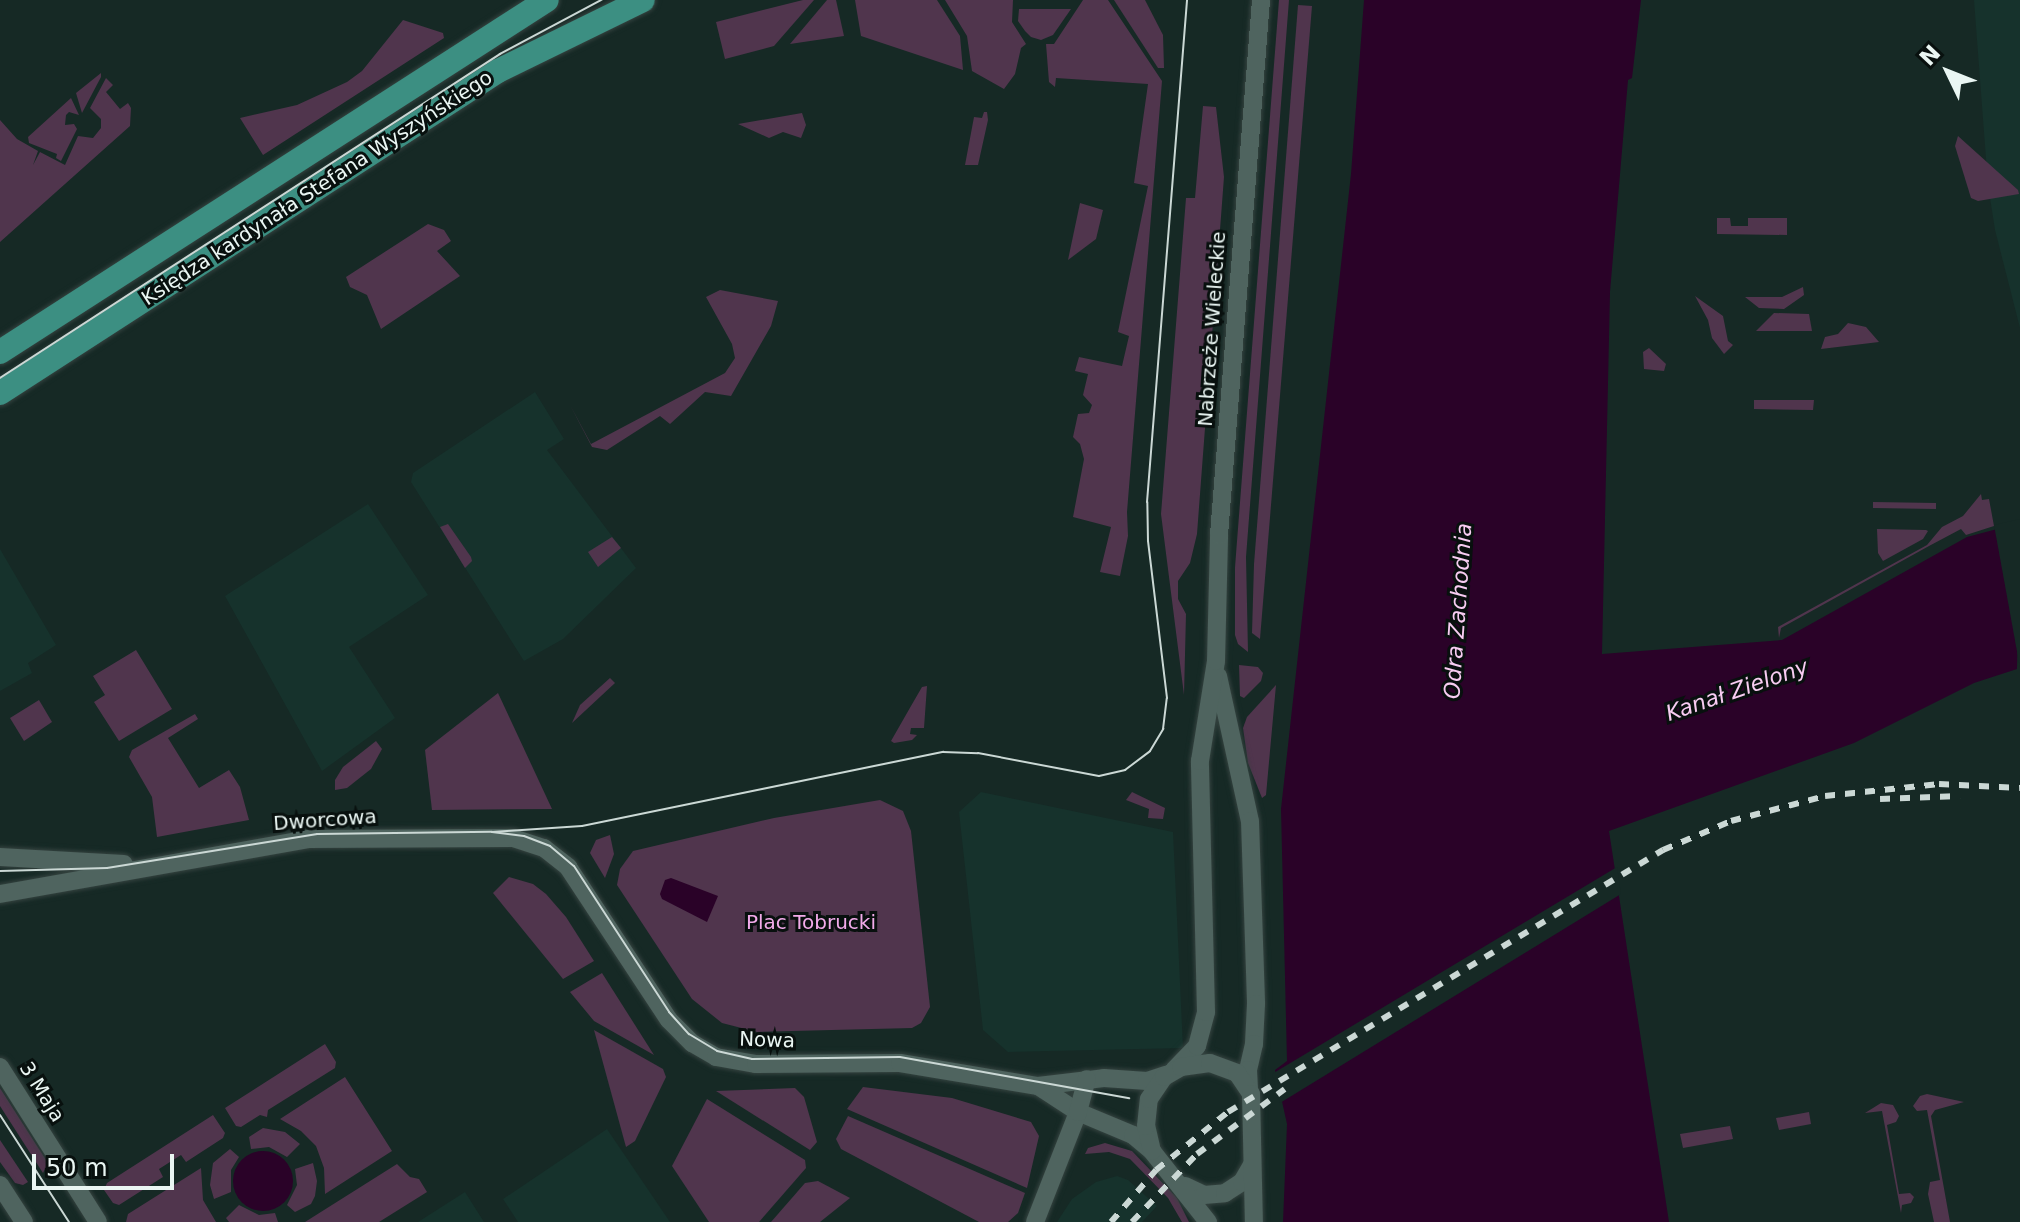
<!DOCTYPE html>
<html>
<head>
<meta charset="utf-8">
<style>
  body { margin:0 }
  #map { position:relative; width:2020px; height:1222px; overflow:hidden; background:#162925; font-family:"DejaVu Sans",sans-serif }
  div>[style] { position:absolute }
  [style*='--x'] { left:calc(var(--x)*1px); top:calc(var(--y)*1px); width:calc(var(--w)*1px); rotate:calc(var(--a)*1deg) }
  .built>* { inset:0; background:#16322c }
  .green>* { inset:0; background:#50354d }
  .water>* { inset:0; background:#2a0228 }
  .round { border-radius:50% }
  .pier>* { inset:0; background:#162925 }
  .roads { filter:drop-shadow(0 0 2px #354340) drop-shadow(0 0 2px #354340) }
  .tertiary>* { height:18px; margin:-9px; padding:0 9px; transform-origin:9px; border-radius:9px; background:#4f645f }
  .primary>* { height:24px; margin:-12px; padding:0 12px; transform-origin:12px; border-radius:12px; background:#3c8f82 }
  .tram>* { height:2px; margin:-1px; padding:0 1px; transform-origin:1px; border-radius:1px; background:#cbd8d5 }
  .rail>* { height:6px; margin-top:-3px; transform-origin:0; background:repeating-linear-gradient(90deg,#cbd8d5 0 10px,transparent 0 20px) }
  span { translate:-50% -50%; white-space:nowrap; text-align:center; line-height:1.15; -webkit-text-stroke:6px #08100e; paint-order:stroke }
  .street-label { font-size:20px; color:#eaf6f3 }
  .park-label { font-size:20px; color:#f2abea }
  .water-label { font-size:22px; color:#f8ccf2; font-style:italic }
  .north { position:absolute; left:1908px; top:32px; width:80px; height:80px; -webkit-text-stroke:6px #08100e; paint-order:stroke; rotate:313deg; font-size:22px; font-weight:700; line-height:32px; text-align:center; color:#eaf6f3 }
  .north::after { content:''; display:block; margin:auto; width:28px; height:36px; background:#eaf6f3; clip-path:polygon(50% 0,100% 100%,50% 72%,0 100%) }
  .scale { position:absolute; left:32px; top:1154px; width:142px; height:36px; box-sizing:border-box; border:4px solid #eaf6f3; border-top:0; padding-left:10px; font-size:24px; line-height:28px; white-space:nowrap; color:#eaf6f3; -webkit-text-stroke:6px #08100e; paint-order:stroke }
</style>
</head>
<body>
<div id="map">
  <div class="built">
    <i style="clip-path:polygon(1974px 0,2020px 0,2020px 328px,1995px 230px,1988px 185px)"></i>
    <i style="clip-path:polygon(535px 392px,564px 439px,547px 450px,636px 568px,563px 639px,524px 661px,411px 482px,413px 473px)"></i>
    <i style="clip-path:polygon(368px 504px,428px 595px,349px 647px,395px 718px,322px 771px,225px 596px)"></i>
    <i style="clip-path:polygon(0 549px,56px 645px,28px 663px,32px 673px,0 691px)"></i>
    <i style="clip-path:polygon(981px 792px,1173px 832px,1183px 1048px,1008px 1052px,983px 1030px,959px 812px)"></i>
    <i style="clip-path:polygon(607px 1129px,670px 1222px,518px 1222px,503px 1199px)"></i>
    <i style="clip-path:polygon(1117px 1176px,1128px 1180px,1157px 1206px,1142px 1222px,1057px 1222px,1072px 1199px,1096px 1182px)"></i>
    <i style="clip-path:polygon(465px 1192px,484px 1222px,418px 1222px)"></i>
  </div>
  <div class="green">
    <i style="clip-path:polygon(803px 0,814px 0,774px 46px,725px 59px,716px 22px)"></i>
    <i style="clip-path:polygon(827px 0,836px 0,844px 36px,790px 44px)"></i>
    <i style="clip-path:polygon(855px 0,937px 0,960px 36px,963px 70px,861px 36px)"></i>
    <i style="clip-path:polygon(945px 0,1013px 0,1012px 22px,1026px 44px,1021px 48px,1015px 74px,1004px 89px,972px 71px,967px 36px)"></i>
    <i style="clip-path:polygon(1083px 0,1108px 0,1162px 81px,1127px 512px,1128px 536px,1120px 576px,1100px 572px,1111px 527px,1073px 517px,1084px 459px,1080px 444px,1073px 437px,1078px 414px,1089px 413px,1092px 405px,1083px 395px,1088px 374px,1075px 371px,1079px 357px,1122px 366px,1129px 336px,1118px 332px,1148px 186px,1134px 183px,1148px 84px,1056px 78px,1055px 87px,1049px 82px,1046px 44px,1054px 44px)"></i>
    <i style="clip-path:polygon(1114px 0,1145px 0,1163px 35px,1164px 68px,1158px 68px)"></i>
    <i style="clip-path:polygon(1279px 0,1289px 0,1246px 557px,1248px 652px,1238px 644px,1235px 635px,1235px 567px)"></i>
    <i style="clip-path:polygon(1298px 5px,1312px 6px,1260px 639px,1252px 633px,1254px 564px)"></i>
    <i style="clip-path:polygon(1019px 9px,1071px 9px,1053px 35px,1041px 40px,1031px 37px,1025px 31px,1018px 21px)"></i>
    <i style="clip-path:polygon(403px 20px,443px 33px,444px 38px,263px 155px,240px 118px,297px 105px,347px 82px,362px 71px)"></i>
    <i style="clip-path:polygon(101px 73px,101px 77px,82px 113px,76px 93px)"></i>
    <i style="clip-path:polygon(106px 78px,113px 85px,106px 92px,120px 109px,128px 103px,131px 108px,130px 126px,0 242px,0 120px,17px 139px,38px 151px,33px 165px,40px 152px,65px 165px,78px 136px,93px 138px,101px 128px,101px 119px,90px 108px)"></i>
    <i style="clip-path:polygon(71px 98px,79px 115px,69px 112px,66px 115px,65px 125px,74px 124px,77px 129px,61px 161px,56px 158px,57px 154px,29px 143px,28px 137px)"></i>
    <i style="clip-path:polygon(1203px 106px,1216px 107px,1224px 177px,1197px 534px,1190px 563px,1178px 581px,1178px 599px,1186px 614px,1184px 695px,1161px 514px,1186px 198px,1195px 198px)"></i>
    <i style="clip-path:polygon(984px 112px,987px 112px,988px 120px,978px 165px,965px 165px,974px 117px,982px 118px)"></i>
    <i style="clip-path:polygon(802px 113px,806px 125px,801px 138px,783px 132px,769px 138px,738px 124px)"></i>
    <i style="clip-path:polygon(1958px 136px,2018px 190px,2019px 194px,1978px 201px,1971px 198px,1955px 146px)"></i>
    <i style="clip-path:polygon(1080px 203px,1103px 210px,1096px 239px,1068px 260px)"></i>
    <i style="clip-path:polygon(1717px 218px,1730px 218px,1731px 226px,1748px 226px,1748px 218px,1787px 218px,1787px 235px,1717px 234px)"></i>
    <i style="clip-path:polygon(428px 224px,444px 230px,451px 241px,437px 251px,460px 276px,381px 329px,367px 295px,350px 287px,346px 277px)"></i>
    <i style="clip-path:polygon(1803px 287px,1804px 295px,1784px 309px,1759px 308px,1745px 297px,1782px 297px)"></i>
    <i style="clip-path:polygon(720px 290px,778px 301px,771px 326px,731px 396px,705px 392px,670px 424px,660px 416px,607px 450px,592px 447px,569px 403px,591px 444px,725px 373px,735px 358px,732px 344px,706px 297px)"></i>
    <i style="clip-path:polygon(1695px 296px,1723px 316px,1728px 341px,1733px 345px,1724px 354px,1712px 338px,1708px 320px)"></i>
    <i style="clip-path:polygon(1774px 313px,1809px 314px,1812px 331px,1756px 331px)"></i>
    <i style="clip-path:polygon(1848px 323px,1866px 327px,1879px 342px,1821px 349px,1825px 337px,1838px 334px)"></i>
    <i style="clip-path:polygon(1649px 348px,1666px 364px,1664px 371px,1644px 369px,1643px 352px)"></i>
    <i style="clip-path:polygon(1754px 400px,1814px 400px,1813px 410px,1754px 409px)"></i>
    <i style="clip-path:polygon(1981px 494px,1982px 500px,1989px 499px,1994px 526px,1966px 535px,1961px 529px,1929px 546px,1781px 628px,1779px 638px,1778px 627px,1927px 545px,1942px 527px,1963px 516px)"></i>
    <i style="clip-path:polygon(1873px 502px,1936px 503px,1936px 509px,1873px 508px)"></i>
    <i style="clip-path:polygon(448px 524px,471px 557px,472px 561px,465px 568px,440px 527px)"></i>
    <i style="clip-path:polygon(1877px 529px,1926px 530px,1928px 531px,1923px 539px,1883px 561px,1878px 553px)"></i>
    <i style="clip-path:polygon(612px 537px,621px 548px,598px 567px,588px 552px)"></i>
    <i style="clip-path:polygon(136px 650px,172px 709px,119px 741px,94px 702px,105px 695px,93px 676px)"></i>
    <i style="clip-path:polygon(1239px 665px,1258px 667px,1263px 673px,1261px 681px,1244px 698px,1240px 696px)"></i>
    <i style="clip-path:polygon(610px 678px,615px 683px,572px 723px,580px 705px)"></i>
    <i style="clip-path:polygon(1276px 685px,1266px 795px,1262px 798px,1248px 763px,1243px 728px,1247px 717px)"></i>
    <i style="clip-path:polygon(927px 686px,924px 728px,911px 728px,910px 734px,917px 735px,912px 740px,894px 743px,891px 741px,911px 706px,922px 687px)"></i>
    <i style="clip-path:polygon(498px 693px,552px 809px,432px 810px,425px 750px)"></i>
    <i style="clip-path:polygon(39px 700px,52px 722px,24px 741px,10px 718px)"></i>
    <i style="clip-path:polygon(195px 714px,198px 719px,168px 738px,199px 788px,229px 770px,240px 787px,249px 820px,157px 837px,152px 797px,129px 757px,132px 750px)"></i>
    <i style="clip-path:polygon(376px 741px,382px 749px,371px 769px,347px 788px,335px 790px,335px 780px,343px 767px)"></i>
    <i style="clip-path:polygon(1132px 792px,1165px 808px,1163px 819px,1148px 818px,1149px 809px,1126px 800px)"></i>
    <i style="clip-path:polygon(880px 800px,903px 811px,911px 831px,930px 1007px,921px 1023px,912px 1028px,757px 1032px,722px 1023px,692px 999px,617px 885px,620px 869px,633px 851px,774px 818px)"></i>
    <i style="clip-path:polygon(610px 835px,614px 854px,605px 878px,590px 853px,596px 840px)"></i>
    <i style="clip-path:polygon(509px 877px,533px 884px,546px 894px,566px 917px,594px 961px,563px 979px,493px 893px)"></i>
    <i style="clip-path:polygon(602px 973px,654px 1055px,594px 1021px,570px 992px)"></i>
    <i style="clip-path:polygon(594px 1030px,663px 1069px,666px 1077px,635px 1141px,626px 1147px)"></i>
    <i style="clip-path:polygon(325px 1044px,336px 1062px,335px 1068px,268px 1110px,267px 1117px,260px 1115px,241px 1127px,236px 1126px,225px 1108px)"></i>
    <i style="clip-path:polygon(345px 1077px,392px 1151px,325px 1194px,324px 1168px,316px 1146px,301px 1131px,280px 1119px)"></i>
    <i style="clip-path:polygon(863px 1087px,952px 1098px,1031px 1122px,1039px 1136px,1027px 1188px,847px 1109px)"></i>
    <i style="clip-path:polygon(0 1088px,48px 1163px,43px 1173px,0 1106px)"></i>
    <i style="clip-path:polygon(795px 1088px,804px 1097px,817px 1142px,810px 1150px,716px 1091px)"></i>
    <i style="clip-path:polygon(1927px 1094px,1964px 1102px,1935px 1110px,1931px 1116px,1950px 1222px,1934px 1222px,1928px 1194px,1930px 1182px,1940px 1180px,1927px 1110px,1917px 1111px,1913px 1106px,1920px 1096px)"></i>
    <i style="clip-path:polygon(707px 1099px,805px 1160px,806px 1168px,759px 1222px,709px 1222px,672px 1166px)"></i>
    <i style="clip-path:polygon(1881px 1103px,1893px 1105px,1899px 1116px,1896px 1122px,1887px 1125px,1899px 1194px,1910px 1193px,1914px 1197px,1911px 1203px,1902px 1205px,1901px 1213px,1882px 1111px,1865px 1113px)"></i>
    <i style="clip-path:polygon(1809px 1112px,1811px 1124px,1779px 1130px,1776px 1118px)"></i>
    <i style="clip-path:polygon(213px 1115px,225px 1133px,223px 1138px,186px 1162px,181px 1155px,159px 1169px,163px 1177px,119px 1205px,113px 1203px,104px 1190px,107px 1183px)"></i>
    <i style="clip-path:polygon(848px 1116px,1025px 1193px,1018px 1213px,1008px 1222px,979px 1222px,841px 1149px,836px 1139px)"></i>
    <i style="clip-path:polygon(1730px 1126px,1733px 1139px,1683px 1148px,1680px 1134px)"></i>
    <i style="clip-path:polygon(263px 1128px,285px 1132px,300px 1144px,287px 1157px,269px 1147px,251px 1149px,249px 1137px)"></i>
    <i style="clip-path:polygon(0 1140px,28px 1182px,23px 1185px,15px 1183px,0 1162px)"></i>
    <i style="clip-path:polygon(1105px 1143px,1132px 1151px,1177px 1198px,1189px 1222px,1182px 1222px,1168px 1198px,1130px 1159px,1109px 1152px,1085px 1154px,1088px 1148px)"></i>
    <i style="clip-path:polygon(230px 1149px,239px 1157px,231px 1170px,231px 1192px,214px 1199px,210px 1185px,213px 1163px)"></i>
    <i style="clip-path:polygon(313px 1163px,317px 1181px,315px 1196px,311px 1204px,295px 1212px,287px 1205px,297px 1185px,295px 1169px)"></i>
    <i style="clip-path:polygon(397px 1164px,410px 1177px,419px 1179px,427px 1192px,379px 1222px,305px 1222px)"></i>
    <i style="clip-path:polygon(201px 1168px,203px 1200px,216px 1222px,126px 1222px,128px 1214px)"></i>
    <i style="clip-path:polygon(818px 1181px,850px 1198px,820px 1222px,771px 1222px,805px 1183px)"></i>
    <i style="clip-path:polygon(239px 1205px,259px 1215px,275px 1213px,278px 1222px,229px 1222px,226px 1218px)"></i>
  </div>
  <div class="water">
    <i style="clip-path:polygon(1364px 0,1641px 0,1632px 78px,1628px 80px,1610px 292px,1602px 654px,1782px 640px,1967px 537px,2020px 523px,2017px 669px,1974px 683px,1854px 743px,1609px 831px,1669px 1222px,1283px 1222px,1287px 1124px,1275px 1070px,1287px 1061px,1281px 809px,1351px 174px)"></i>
    <i style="clip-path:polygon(671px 878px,718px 896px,707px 922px,662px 899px,660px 894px,665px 880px)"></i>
    <i class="round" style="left:233px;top:1151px;width:60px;height:60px"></i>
  </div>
  <div class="pier">
    <i style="clip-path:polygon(2020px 519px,2020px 668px,1994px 525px)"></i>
    <i style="clip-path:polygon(1617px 867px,1621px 894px,1280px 1103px,1272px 1074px)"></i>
  </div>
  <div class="roads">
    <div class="tertiary">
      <i style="--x:1218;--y:676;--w:148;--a:77.6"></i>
      <i style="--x:1250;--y:821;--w:183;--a:88.1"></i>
      <i style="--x:1256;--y:1004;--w:40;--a:92.9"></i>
      <i style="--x:1254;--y:1044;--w:27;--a:103"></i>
      <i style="--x:1248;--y:1070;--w:20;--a:87"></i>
      <i style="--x:0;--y:857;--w:124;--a:3.2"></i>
      <i style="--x:0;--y:894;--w:313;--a:-10.1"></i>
      <i style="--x:308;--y:839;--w:205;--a:-0.3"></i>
      <i style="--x:513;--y:838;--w:33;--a:18"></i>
      <i style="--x:544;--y:848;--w:31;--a:38"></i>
      <i style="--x:568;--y:867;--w:183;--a:56.6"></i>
      <i style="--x:669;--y:1020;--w:33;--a:45"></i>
      <i style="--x:692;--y:1043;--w:28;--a:30"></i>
      <i style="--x:716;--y:1057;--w:41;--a:9.9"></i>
      <i style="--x:756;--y:1064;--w:144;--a:-0.4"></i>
      <i style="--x:900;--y:1063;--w:140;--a:9.5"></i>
      <i style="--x:1038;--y:1086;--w:66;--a:-6.9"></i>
      <i style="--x:1104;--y:1078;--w:43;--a:4"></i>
      <i style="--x:1147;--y:1081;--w:20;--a:-18"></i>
      <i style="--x:0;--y:1067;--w:183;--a:57.7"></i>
      <i style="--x:1174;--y:1070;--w:33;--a:-46"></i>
      <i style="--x:1197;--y:1046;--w:35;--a:-75"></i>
      <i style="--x:1206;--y:1012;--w:251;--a:-91.4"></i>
      <i style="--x:1200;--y:761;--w:101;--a:-80.9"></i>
      <i style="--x:1216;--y:661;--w:126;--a:-88.6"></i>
      <i style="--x:1219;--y:535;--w:537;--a:-85.51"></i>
      <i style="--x:1038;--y:1086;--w:48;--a:33"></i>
      <i style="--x:1078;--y:1112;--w:60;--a:22.7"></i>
      <i style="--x:1133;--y:1135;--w:25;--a:40"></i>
      <i style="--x:0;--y:1185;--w:44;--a:57"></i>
      <i style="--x:1185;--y:1186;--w:21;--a:25"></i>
      <i style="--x:1204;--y:1195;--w:21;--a:-5"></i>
      <i style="--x:1225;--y:1193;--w:20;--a:-33"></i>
      <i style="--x:1242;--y:1182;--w:20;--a:-60"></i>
      <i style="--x:1035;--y:1222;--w:118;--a:-68.6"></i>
      <i style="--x:1078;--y:1112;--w:34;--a:-75"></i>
      <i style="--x:1208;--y:1222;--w:90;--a:-128.3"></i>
      <i style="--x:1152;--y:1151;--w:26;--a:-103"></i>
      <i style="--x:1146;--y:1126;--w:27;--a:-84"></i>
      <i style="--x:1149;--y:1099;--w:27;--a:-56"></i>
      <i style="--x:1164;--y:1077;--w:20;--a:-30"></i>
      <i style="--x:1181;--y:1067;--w:29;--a:-8"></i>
      <i style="--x:1210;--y:1063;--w:29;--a:20"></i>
      <i style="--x:1237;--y:1073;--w:25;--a:56"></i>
      <i style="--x:1251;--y:1094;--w:128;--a:88.7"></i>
    </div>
    <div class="primary">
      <i style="--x:0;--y:352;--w:650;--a:-32.76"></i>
      <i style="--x:0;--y:393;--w:593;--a:-32.89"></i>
      <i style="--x:498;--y:71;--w:161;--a:-26.1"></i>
    </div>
  </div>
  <div class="tram">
    <i style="--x:0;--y:378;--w:596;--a:-32.94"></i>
    <i style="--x:500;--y:54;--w:115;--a:-28.1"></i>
    <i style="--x:492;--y:832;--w:90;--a:-3.8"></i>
    <i style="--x:582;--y:826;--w:369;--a:-11.6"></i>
    <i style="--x:943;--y:752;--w:35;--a:2"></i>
    <i style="--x:978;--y:753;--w:123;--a:10.8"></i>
    <i style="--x:1099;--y:776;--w:27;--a:-13"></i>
    <i style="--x:1125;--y:770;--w:31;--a:-37"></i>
    <i style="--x:1150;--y:751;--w:26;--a:-59"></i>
    <i style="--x:1163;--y:729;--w:31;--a:-83"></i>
    <i style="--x:1167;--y:698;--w:158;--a:-96.9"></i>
    <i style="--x:1148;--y:541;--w:39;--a:-91"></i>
    <i style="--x:1147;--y:502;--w:504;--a:-85.44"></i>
    <i style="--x:0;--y:871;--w:107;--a:-1.6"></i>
    <i style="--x:107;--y:868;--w:213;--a:-9.2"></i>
    <i style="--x:317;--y:834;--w:175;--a:-0.7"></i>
    <i style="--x:492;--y:832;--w:32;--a:7"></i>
    <i style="--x:524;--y:836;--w:28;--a:21"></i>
    <i style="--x:550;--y:846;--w:31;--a:40"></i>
    <i style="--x:574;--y:866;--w:174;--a:56.9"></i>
    <i style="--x:669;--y:1012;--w:30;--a:48"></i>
    <i style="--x:689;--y:1034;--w:33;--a:31"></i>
    <i style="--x:717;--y:1051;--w:36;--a:13"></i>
    <i style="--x:752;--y:1059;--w:148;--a:-0.8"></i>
    <i style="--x:900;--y:1057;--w:233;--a:10.2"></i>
    <i style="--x:0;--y:1115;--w:127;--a:57.2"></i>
  </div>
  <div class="rail">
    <i style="--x:1880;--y:799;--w:80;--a:-2.1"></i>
    <i style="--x:1111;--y:1222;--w:69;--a:-49.1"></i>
    <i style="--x:1156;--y:1170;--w:92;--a:-38.9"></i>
    <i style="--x:1228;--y:1112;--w:508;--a:-31.06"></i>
    <i style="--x:1663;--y:850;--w:74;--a:-23.1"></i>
    <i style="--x:1731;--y:821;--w:97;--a:-14.9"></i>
    <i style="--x:1825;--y:796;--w:115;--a:-6"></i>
    <i style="--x:1939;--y:784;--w:81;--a:2.8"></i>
    <i style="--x:1132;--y:1222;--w:94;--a:-46.3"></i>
    <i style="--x:1197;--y:1154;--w:109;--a:-36.5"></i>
  </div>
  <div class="street-label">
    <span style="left:317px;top:188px;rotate:-33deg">Księdza kardynała Stefana Wyszyńskiego</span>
    <span style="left:1212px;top:329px;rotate:-86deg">Nabrzeże Wieleckie</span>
    <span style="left:325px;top:820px;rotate:-4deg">Dworcowa</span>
    <span style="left:767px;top:1040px;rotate:2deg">Nowa</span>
    <span style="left:42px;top:1092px;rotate:58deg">3 Maja</span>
  </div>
  <div class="park-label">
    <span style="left:811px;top:922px">Plac Tobrucki</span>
  </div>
  <div class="water-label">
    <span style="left:1458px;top:611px;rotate:-86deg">Odra Zachodnia</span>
    <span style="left:1737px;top:690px;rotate:-19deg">Kanał Zielony</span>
  </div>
  <div class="north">N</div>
  <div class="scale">50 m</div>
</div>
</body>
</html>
